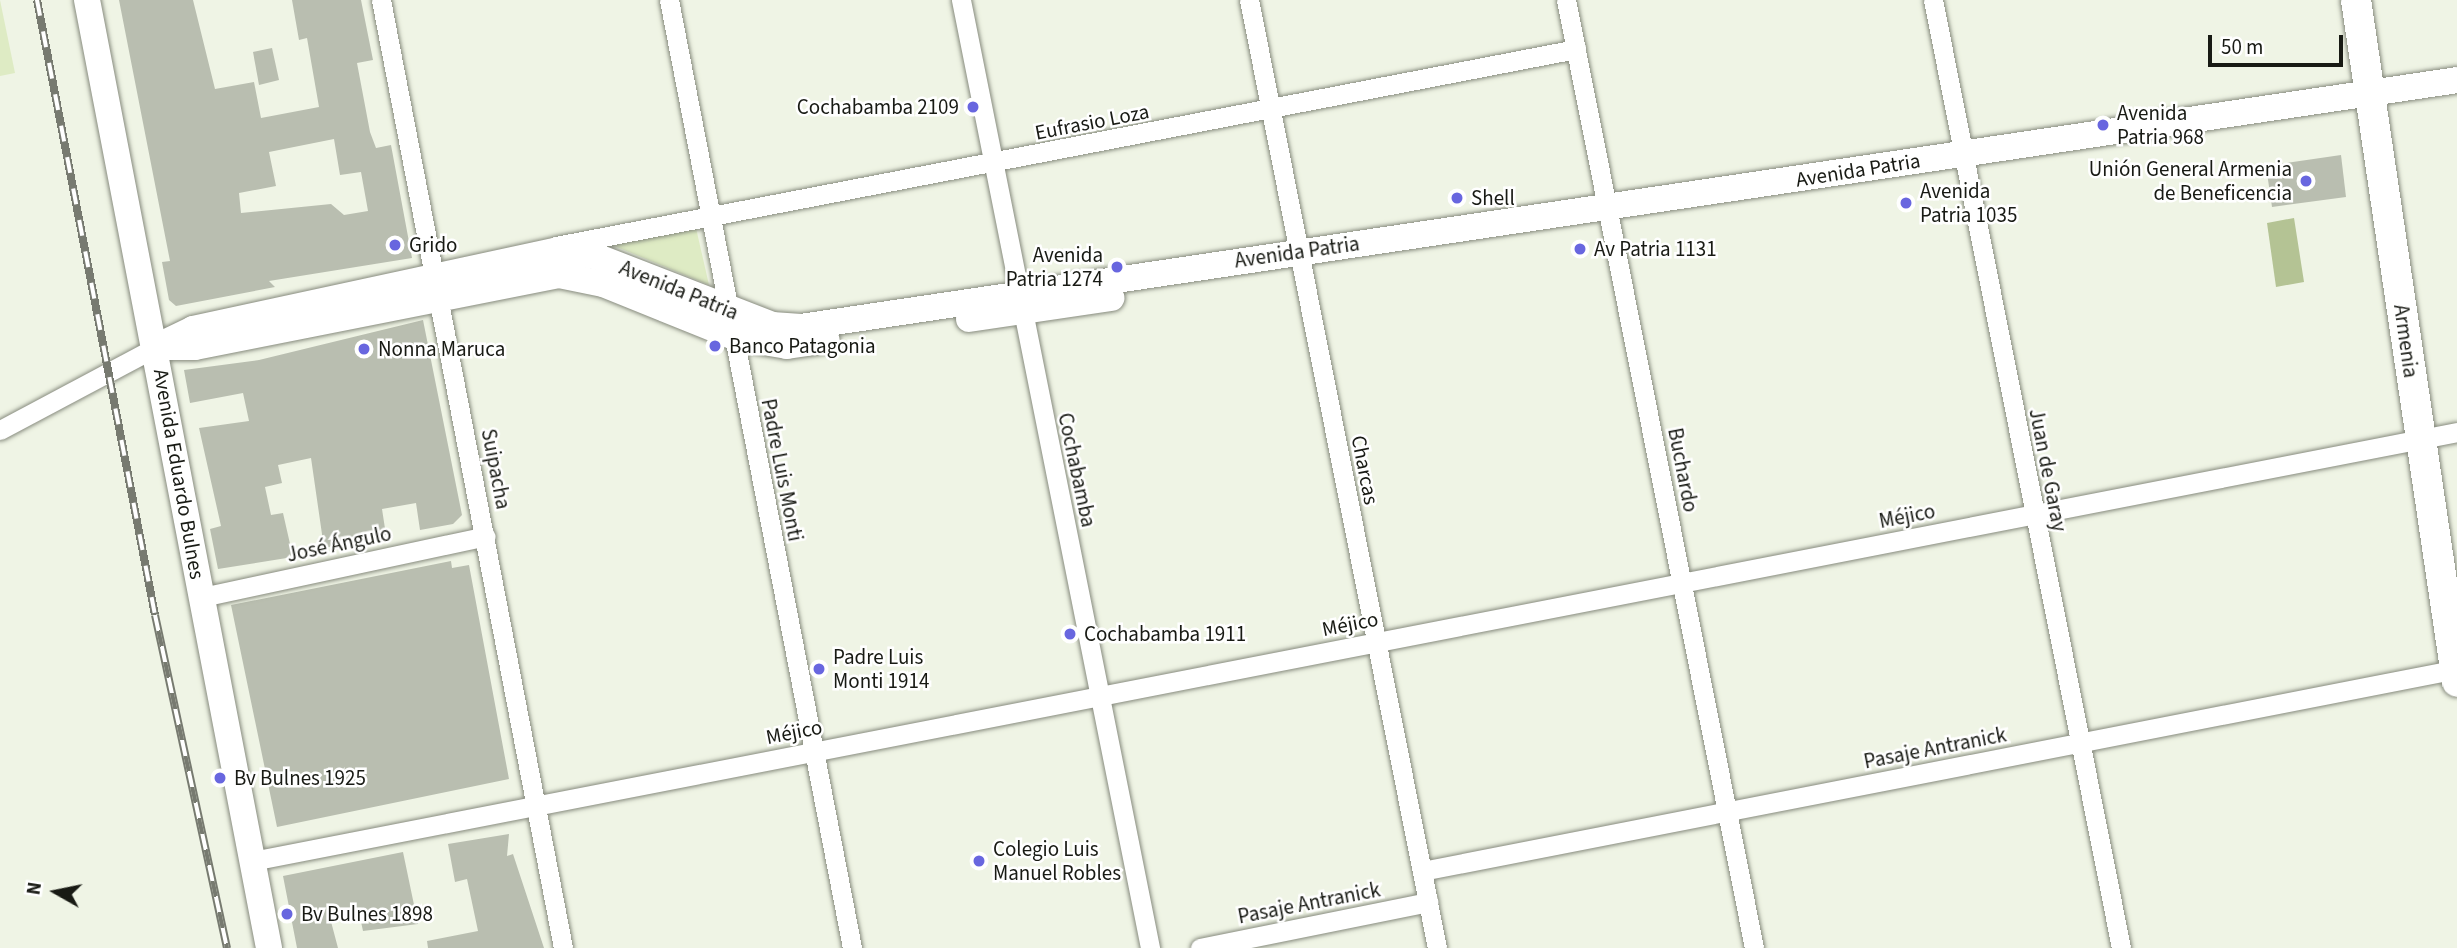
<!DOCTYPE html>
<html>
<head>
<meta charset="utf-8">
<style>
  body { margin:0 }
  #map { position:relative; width:2457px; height:948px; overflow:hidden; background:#eff4e5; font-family:"Source Sans 3",sans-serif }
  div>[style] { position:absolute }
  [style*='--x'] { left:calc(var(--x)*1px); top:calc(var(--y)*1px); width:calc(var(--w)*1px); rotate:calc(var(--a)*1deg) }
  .green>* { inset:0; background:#deebc4 }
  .water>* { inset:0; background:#b4c394 }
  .building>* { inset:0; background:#b9beb0 }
  .roads { filter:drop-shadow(0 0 2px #878b7e) drop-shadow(0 0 2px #878b7e) }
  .street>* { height:19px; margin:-9.5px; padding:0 9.5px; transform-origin:9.5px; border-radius:9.5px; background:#fff }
  .secondary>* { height:26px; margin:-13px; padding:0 13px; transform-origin:13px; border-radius:13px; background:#fff }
  .primary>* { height:30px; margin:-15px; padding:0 15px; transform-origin:15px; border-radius:15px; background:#fff }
  .rail>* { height:8px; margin-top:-4px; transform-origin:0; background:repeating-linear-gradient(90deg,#fff 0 16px,#777a70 0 32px); box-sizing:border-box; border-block:2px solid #777a70 }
  .dots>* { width:19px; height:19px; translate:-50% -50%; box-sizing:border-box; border:4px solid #fff; border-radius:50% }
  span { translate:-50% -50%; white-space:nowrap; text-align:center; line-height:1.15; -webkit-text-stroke:5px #fff; paint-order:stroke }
  .poi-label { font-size:21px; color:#181a14 }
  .right { translate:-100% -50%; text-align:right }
  .left { translate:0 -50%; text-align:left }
  .street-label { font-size:21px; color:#181a14 }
  .north { position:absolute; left:21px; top:857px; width:70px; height:70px; -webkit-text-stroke:5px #fff; paint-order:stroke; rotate:279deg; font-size:19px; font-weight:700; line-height:28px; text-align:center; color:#181a14 }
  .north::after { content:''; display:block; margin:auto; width:24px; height:32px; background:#181a14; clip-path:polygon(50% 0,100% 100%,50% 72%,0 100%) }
  .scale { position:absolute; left:2208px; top:35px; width:135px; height:32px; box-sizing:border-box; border:4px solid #181a14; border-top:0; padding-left:9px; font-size:21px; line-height:24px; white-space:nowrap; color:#181a14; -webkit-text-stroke:5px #fff; paint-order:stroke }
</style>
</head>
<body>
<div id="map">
  <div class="green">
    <i style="clip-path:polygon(0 0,15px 73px,0 76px)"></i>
    <i style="clip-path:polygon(696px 228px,709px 285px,612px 245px)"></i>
  </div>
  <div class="water">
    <i style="clip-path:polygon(2294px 218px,2304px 282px,2276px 287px,2267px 223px)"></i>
  </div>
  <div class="building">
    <i style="clip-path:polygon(evenodd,119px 0,193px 0,215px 89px,254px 82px,261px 118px,319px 107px,307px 38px,299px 40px,292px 0,361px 0,373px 60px,357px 63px,370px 132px,376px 148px,391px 145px,412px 258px,269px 281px,275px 287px,176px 306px,169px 300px,162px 262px,170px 261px,119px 0,334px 139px,340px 175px,361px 172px,368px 211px,344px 215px,331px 204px,241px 213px,239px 193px,276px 186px,269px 152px,334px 139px)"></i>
    <i style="clip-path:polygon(272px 48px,279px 80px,259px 85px,253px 52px)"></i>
    <i style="clip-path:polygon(2341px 155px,2346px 197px,2272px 207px,2266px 166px)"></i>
    <i style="clip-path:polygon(423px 320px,462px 515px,453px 524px,420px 530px,416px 503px,382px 509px,386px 535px,324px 548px,311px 458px,278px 465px,282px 483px,265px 487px,271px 515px,283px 513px,293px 557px,218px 569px,210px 529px,221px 526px,199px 428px,249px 421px,243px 393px,190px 403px,184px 370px,259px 360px)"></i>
    <i style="clip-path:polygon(451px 561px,452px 568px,469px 565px,509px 779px,277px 827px,231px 605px)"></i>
    <i style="clip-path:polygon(509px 834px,507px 856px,513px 854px,544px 948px,428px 948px,427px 941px,478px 931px,467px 879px,455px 882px,448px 844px)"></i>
    <i style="clip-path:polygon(403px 852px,418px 924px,363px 931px,358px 908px,329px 914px,338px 948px,297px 948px,283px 876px)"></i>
  </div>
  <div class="roads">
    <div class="street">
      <i style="--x:381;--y:0;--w:965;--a:79.13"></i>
      <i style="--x:669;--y:0;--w:966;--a:79.07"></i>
      <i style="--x:961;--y:0;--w:967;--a:78.72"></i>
      <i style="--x:1249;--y:0;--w:966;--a:78.78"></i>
      <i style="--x:1566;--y:0;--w:966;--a:78.78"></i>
      <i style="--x:1933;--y:0;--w:966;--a:78.78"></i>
      <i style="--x:556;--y:246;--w:1039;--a:-10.93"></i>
      <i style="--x:0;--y:430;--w:177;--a:-28"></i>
      <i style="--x:202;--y:597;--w:290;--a:-12.1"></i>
      <i style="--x:252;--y:861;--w:2246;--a:-11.01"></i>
      <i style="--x:1422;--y:871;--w:1055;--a:-11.04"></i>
      <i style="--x:1200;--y:948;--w:233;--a:-11.4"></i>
    </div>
    <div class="secondary">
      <i style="--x:87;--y:0;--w:965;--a:79.13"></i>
      <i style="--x:969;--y:319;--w:144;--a:-8.4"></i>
      <i style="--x:156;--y:347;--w:41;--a:-25.9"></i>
      <i style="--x:193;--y:329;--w:373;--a:-12.2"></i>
      <i style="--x:558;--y:250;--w:41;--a:9.9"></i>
      <i style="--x:598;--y:257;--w:187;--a:21.3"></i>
      <i style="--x:772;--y:325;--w:29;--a:4"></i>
      <i style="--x:801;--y:327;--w:1674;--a:-8.48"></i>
      <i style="--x:161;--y:347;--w:34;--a:0"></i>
      <i style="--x:195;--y:347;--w:371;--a:-11.2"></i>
      <i style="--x:559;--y:275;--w:45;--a:11.6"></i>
      <i style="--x:603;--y:284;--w:141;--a:22"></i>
      <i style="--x:734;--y:337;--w:54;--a:9.6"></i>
      <i style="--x:787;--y:346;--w:40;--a:-8.5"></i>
    </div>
    <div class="primary">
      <i style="--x:2356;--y:0;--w:689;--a:81.58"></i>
    </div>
  </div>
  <div class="rail">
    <i style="--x:37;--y:0;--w:626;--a:79.14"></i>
    <i style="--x:155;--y:615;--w:341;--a:77.8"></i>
  </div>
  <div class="dots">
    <i style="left:973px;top:107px;background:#6866df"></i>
    <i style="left:2103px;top:125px;background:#6866df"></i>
    <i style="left:2306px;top:181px;background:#6866df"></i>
    <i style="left:1457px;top:198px;background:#6866df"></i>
    <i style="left:1906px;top:203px;background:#6866df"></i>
    <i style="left:395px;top:245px;background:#6866df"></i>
    <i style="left:1580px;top:249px;background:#6866df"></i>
    <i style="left:1117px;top:267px;background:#6866df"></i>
    <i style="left:715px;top:346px;background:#6866df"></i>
    <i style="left:364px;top:349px;background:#6866df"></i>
    <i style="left:1070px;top:634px;background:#6866df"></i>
    <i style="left:819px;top:669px;background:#6866df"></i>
    <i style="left:220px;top:778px;background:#6866df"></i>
    <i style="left:979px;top:861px;background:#6866df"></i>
    <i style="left:287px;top:914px;background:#6866df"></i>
  </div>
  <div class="poi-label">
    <span class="right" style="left:959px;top:107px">Cochabamba 2109</span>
    <span class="left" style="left:2117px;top:125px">Avenida<br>Patria 968</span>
    <span class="right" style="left:2292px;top:181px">Unión General Armenia<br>de Beneficencia</span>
    <span class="left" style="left:1920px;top:203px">Avenida<br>Patria 1035</span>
    <span class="left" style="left:1471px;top:198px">Shell</span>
    <span class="left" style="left:409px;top:245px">Grido</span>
    <span class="left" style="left:1594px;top:249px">Av Patria 1131</span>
    <span class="right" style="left:1103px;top:267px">Avenida<br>Patria 1274</span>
    <span class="left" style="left:729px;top:346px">Banco Patagonia</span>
    <span class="left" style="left:378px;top:349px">Nonna Maruca</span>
    <span class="left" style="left:1084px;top:634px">Cochabamba 1911</span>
    <span class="left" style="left:833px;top:669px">Padre Luis<br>Monti 1914</span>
    <span class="left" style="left:234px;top:778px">Bv Bulnes 1925</span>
    <span class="left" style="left:993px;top:861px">Colegio Luis<br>Manuel Robles</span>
    <span class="left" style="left:301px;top:914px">Bv Bulnes 1898</span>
  </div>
  <div class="street-label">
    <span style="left:1092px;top:122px;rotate:-11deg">Eufrasio Loza</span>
    <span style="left:1858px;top:170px;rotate:-9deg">Avenida Patria</span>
    <span style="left:1297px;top:252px;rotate:-8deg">Avenida Patria</span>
    <span style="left:679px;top:290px;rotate:22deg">Avenida Patria</span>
    <span style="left:2406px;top:341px;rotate:82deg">Armenia</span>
    <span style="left:496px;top:469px;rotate:79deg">Suipacha</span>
    <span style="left:782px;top:470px;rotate:79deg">Padre Luis Monti</span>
    <span style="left:1077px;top:470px;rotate:78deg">Cochabamba</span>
    <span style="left:1365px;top:470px;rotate:79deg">Charcas</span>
    <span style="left:1683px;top:470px;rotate:79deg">Buchardo</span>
    <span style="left:2048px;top:470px;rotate:79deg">Juan de Garay</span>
    <span style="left:179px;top:474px;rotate:80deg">Avenida Eduardo Bulnes</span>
    <span style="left:1907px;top:516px;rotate:-11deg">Méjico</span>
    <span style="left:339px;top:544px;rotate:-12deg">José Ángulo</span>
    <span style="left:1350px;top:624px;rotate:-11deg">Méjico</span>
    <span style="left:794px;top:732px;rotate:-11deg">Méjico</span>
    <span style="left:1935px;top:748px;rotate:-11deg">Pasaje Antranick</span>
    <span style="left:1309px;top:903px;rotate:-11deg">Pasaje Antranick</span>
  </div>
  <div class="north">N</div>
  <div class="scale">50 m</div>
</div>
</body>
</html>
